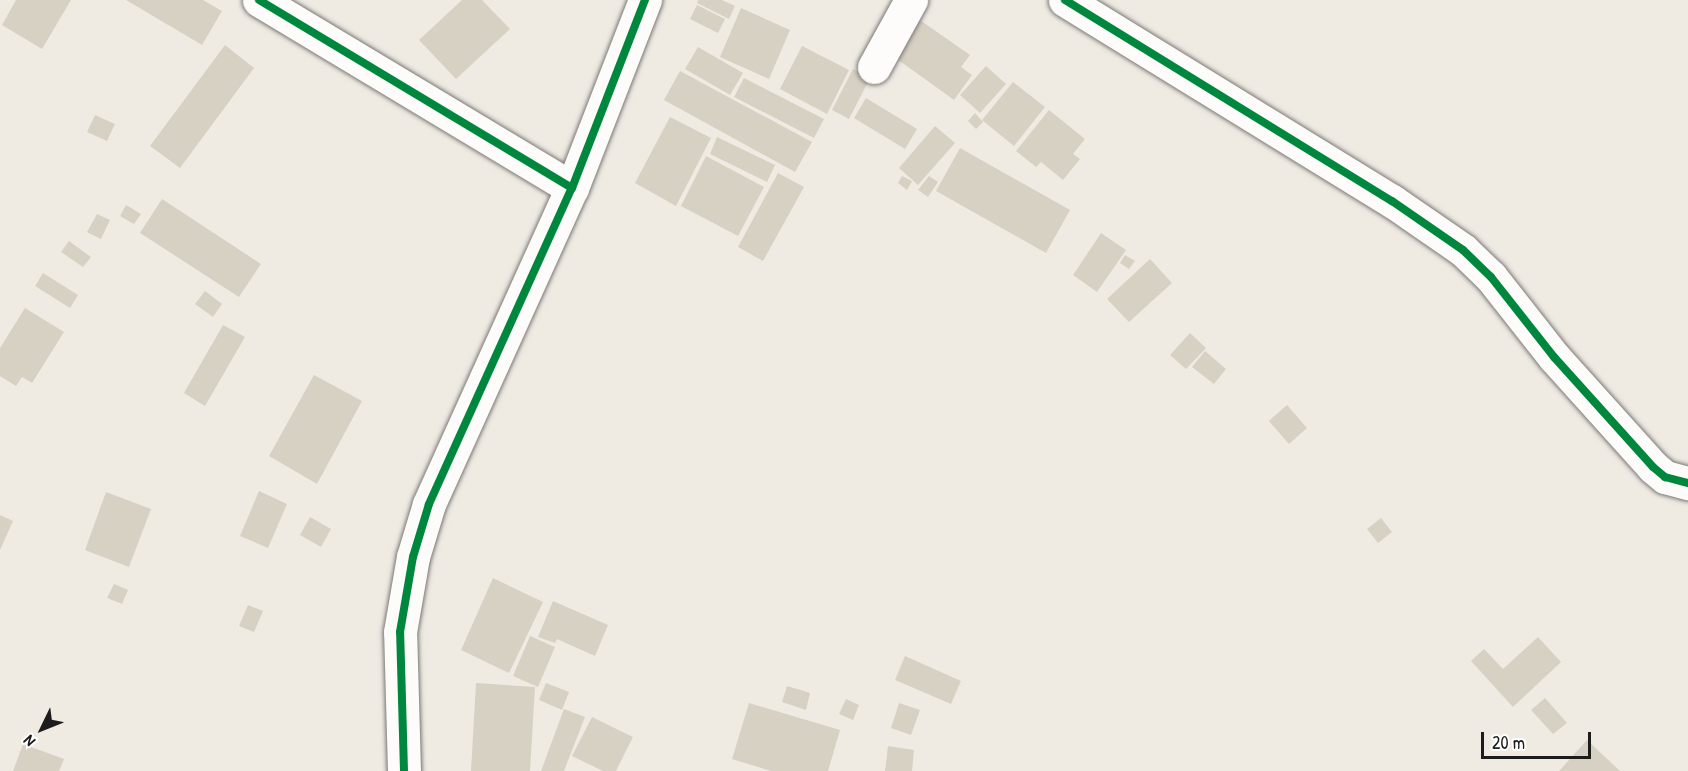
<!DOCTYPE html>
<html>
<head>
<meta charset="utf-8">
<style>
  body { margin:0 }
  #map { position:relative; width:1688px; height:771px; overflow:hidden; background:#efebe3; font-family:"Patrick Hand",sans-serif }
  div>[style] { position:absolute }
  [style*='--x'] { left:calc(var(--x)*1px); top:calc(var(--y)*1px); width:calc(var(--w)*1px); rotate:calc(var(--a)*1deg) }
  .building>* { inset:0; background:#d7d1c3 }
  .roads { filter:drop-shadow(0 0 2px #7b7976) drop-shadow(0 0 2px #7b7976) }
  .minor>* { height:33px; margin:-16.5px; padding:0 16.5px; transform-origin:16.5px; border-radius:16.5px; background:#fdfcfb }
  .tertiary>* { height:33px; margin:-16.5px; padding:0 16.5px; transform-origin:16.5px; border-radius:16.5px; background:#fdfcfb }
  .cycleway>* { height:8px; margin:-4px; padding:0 4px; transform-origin:4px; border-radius:4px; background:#00873e }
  span { translate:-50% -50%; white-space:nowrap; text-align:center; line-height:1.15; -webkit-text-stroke:5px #fff; paint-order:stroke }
  .north { position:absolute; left:12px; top:699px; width:60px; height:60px; -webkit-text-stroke:4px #fff; paint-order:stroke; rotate:227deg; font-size:16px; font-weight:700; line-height:24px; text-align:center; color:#1c1c1c }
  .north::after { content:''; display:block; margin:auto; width:21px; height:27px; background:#1c1c1c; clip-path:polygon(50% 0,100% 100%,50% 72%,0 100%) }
  .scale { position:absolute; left:1481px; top:732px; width:110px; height:27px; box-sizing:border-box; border:3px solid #1c1c1c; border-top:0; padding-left:8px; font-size:18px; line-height:21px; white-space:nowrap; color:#1c1c1c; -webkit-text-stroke:4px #fff; paint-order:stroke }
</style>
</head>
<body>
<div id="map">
  <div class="building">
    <i style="clip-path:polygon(16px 0,71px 0,42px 49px,2px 25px)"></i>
    <i style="clip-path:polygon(126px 0,203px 0,222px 11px,202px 45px)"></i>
    <i style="clip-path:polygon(462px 0,482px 0,510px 29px,456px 79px,419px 40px)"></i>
    <i style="clip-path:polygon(698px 0,722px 0,735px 6px,729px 19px,697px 3px)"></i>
    <i style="clip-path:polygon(697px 5px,725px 19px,718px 33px,690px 19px)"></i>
    <i style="clip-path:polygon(741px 8px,790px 30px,769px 79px,720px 57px)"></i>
    <i style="clip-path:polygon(917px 18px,970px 55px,961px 67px,972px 75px,954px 100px,890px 54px)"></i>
    <i style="clip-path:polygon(225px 45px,254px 68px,180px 168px,150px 146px)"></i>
    <i style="clip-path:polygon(802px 46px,849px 70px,827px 114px,780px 89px)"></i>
    <i style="clip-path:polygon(698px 47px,743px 73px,730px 95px,685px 69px)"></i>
    <i style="clip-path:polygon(986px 66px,1006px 84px,980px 113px,960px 95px)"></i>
    <i style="clip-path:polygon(853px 69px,870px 78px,849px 119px,832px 110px)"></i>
    <i style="clip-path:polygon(680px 71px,812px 142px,795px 172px,664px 100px)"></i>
    <i style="clip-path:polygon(744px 78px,824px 119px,814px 138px,734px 97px)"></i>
    <i style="clip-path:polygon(1013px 82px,1045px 107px,1014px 146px,982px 120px)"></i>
    <i style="clip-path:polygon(866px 98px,917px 129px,905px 149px,854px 118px)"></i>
    <i style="clip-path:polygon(1049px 110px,1085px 139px,1073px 154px,1080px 159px,1063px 180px,1041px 162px,1036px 167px,1016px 151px)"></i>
    <i style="clip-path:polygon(975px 113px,983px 122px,976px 129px,968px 121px)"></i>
    <i style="clip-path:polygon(95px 115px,115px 124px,107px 141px,87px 132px)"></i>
    <i style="clip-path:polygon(670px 117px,711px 138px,676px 206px,635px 183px)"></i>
    <i style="clip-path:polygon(935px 126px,955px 143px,918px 185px,899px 168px)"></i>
    <i style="clip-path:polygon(717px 137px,775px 165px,767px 182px,710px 154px)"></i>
    <i style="clip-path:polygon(960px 148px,1070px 210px,1046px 253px,936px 191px)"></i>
    <i style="clip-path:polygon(706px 156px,764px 187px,738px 236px,681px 206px)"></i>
    <i style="clip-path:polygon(778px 173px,804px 187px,763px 261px,738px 247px)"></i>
    <i style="clip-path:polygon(902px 176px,912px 181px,907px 190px,898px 183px)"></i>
    <i style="clip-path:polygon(929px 176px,938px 182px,928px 197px,918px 190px)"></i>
    <i style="clip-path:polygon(162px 199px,261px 264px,239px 297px,140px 233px)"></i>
    <i style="clip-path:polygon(126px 205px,141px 214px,134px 224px,120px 216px)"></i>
    <i style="clip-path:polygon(97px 214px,110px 220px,101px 239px,87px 232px)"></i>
    <i style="clip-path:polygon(1101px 233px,1126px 250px,1097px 292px,1073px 275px)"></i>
    <i style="clip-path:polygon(69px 241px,91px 257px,83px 267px,61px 252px)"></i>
    <i style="clip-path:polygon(1125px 255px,1135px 261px,1129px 269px,1120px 263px)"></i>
    <i style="clip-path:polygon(1150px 259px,1172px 283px,1129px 322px,1107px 299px)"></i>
    <i style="clip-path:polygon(43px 273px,78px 295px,70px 308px,35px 286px)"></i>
    <i style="clip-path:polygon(205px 291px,222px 304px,213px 317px,195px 304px)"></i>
    <i style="clip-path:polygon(25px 308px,64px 332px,32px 383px,22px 377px,16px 386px,0 376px,0 348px)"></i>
    <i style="clip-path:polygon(223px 325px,245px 337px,205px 406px,184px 393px)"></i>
    <i style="clip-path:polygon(1190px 333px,1206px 348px,1186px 369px,1170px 355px)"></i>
    <i style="clip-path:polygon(1205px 351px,1226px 369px,1214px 384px,1192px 367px)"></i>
    <i style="clip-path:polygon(314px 375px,362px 401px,317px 484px,269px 456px)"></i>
    <i style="clip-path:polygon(1287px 405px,1307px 428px,1289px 444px,1269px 421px)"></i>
    <i style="clip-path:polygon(259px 491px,287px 504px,268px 548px,240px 536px)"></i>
    <i style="clip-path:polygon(106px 492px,151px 509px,129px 567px,85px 550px)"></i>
    <i style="clip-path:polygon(0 515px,13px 521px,0 550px)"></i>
    <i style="clip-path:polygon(310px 517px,331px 529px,321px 547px,300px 535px)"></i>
    <i style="clip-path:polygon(1381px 518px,1392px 532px,1378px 543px,1367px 529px)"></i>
    <i style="clip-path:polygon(493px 578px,543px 602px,509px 673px,461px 650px)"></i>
    <i style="clip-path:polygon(114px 584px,128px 590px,122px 604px,107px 598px)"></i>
    <i style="clip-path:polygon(553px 601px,608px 625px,595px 656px,557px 639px,555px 643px,538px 637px)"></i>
    <i style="clip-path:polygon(248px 605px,263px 611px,254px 632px,239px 626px)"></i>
    <i style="clip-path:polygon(530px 636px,555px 647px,538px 687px,513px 676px)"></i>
    <i style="clip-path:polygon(1538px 637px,1561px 662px,1513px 707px,1471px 661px,1484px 649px,1503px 669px)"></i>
    <i style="clip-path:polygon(905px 656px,961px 681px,951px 704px,895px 680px)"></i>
    <i style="clip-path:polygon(476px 683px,535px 687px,530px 771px,471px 771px)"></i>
    <i style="clip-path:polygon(546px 683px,569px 692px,562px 710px,539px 700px)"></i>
    <i style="clip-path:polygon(787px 686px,810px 693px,806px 710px,782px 702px)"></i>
    <i style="clip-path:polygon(1545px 698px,1567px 723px,1553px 734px,1531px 710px)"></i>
    <i style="clip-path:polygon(846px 699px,859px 705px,853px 720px,839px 714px)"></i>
    <i style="clip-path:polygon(749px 703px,840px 730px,828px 771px,771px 771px,732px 759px)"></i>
    <i style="clip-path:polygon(899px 703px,920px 710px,911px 735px,891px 728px)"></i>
    <i style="clip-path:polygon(564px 709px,585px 717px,564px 771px,541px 771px)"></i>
    <i style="clip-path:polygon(592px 717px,633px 737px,616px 771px,603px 771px,572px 756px)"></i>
    <i style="clip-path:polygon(1587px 740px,1620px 771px,1559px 771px)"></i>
    <i style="clip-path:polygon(23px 744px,64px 759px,59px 771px,13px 771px)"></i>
    <i style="clip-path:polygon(888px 746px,914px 750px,912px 771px,885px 771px)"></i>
  </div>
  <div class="roads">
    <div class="minor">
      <i style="--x:259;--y:0;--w:365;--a:31"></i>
      <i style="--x:1065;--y:0;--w:384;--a:31.6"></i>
      <i style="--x:1392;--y:201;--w:86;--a:34.6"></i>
      <i style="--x:1463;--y:250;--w:39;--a:44"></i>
      <i style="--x:1491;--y:277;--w:102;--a:51.8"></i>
      <i style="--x:1554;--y:357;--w:148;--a:48"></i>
      <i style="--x:1653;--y:467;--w:16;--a:40"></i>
      <i style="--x:1665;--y:477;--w:24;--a:15"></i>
      <i style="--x:874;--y:67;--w:77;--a:-61.1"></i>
    </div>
    <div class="tertiary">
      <i style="--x:404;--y:771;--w:139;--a:-91.6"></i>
      <i style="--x:400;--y:632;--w:76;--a:-80.2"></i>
      <i style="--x:413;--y:557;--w:55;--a:-73.2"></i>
      <i style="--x:429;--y:504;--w:347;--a:-65.7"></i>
      <i style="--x:572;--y:188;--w:202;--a:-68.8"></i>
    </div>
  </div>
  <div class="cycleway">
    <i style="--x:259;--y:0;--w:365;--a:31"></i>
    <i style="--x:1065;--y:0;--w:384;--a:31.6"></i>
    <i style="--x:1392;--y:201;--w:86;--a:34.6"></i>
    <i style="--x:1463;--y:250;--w:39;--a:44"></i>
    <i style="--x:1491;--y:277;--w:102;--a:51.8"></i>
    <i style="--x:1554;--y:357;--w:148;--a:48"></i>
    <i style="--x:1653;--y:467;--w:16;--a:40"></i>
    <i style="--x:1665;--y:477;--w:24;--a:15"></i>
    <i style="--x:404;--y:771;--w:139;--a:-91.6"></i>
    <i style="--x:400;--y:632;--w:76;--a:-80.2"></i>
    <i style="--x:413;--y:557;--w:55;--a:-73.2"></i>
    <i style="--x:429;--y:504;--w:347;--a:-65.7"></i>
    <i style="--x:572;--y:188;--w:202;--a:-68.8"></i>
  </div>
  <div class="north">N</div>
  <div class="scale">20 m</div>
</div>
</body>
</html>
